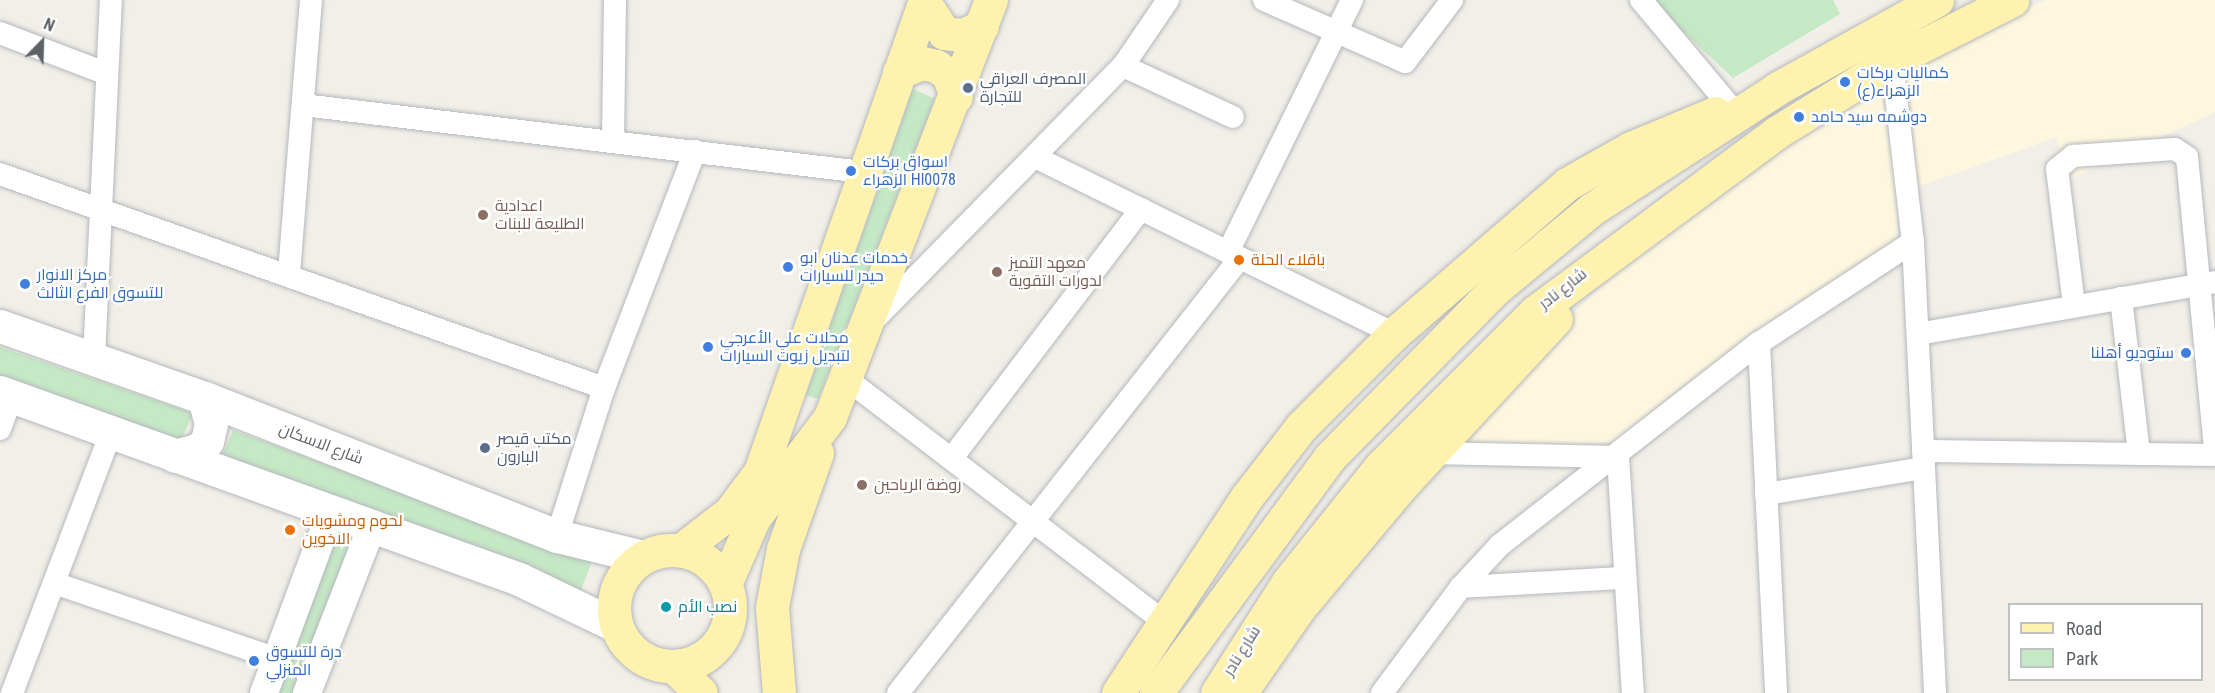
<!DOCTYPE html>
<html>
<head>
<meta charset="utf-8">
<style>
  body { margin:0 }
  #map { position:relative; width:2215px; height:693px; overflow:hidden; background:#f1efe8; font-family:"Roboto Condensed",Cairo,sans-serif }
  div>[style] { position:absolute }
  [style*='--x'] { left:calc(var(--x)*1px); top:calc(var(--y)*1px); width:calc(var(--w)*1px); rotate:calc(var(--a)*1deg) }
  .commercial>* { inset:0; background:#fef7e0 }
  .green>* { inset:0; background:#c5e8c5 }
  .roads { filter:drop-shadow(0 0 2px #b5b8bc) drop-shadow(0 0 2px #b5b8bc) }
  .minor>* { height:22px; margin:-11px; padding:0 11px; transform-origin:11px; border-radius:11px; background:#fff }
  .tertiary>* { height:28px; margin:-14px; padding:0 14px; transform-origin:14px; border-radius:14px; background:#fff }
  .secondary>* { height:33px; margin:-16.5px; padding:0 16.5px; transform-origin:16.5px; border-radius:16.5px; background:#fff }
  .primary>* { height:33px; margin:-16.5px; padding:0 16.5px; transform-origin:16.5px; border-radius:16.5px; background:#fff2af }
  .primary>.ring { margin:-16.5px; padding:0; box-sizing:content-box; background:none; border:33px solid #fff2af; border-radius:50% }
  .dots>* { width:16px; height:16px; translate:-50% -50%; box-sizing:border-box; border:3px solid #fff; border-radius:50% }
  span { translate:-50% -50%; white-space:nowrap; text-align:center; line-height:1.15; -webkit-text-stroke:4.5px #fff; paint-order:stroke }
  .shop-label { font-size:16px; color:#366cbe }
  .left { translate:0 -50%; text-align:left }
  .right { translate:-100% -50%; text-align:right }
  .service-label { font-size:16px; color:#4e5e75 }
  .education-label { font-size:16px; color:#785e54 }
  .food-label { font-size:16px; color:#c56008 }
  .street-label { font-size:16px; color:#5f6368 }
  .culture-label { font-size:16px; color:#0d838f }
  .legend { position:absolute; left:2008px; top:603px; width:195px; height:78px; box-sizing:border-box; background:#fff; border:2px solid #bfc1c3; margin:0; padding:8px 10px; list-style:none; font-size:18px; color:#5f6368 }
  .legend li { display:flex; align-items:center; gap:12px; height:30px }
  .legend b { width:30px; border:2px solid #bfc1c3 }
  .north { position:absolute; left:12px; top:12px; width:60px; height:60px; -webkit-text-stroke:4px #fff; paint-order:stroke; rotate:23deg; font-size:16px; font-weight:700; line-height:24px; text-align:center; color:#5f6368 }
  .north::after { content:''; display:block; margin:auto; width:21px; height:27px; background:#5f6368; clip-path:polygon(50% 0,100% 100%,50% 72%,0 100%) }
</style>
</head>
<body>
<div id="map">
  <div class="commercial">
    <i style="clip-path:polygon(2047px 0,2215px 0,2215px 112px,2066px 181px,2057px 137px,1898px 194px,1896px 263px,1611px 442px,1424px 456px,1666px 224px,1945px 41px)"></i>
  </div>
  <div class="green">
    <i style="clip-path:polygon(1649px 0,1833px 0,1840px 14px,1733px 78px)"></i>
    <i style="clip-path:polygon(913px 89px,935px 99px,818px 399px,806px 395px)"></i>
    <i style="clip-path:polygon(0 347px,193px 413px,179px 445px,0 380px)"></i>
    <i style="clip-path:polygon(233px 430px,592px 561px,581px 590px,221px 459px)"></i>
    <i style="clip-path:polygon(335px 535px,350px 543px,294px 693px,276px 693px)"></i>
  </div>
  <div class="roads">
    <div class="minor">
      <i style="--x:1264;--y:0;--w:154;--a:23.7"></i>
      <i style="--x:1405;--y:62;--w:78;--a:-52.8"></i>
      <i style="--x:1641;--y:0;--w:151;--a:50.1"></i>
      <i style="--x:0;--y:33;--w:112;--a:20.9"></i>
      <i style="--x:1892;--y:61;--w:182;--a:83.4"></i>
      <i style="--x:1913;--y:242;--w:452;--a:87.2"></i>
      <i style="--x:1123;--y:66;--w:121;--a:24.9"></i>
      <i style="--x:303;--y:105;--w:563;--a:6.83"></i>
      <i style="--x:613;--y:141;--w:141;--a:-89.2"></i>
      <i style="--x:1037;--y:158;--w:398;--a:26.2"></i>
      <i style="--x:0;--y:174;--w:641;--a:19.51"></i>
      <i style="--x:1228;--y:252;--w:281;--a:-63.8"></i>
      <i style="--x:289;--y:273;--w:274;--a:-85.4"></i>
      <i style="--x:2121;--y:298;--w:157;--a:83.4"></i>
      <i style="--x:2074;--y:305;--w:137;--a:-97.1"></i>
      <i style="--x:2057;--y:169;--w:21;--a:-39"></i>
      <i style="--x:2073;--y:156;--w:102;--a:-3.9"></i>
      <i style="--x:2175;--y:149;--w:14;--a:34"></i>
      <i style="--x:2187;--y:157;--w:290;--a:84.5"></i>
      <i style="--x:869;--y:325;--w:363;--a:-45.6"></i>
      <i style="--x:1123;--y:66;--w:80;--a:-55.7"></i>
      <i style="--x:1918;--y:334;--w:302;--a:-9.9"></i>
      <i style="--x:1759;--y:343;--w:350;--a:87.2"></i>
      <i style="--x:94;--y:358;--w:358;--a:-87.3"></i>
      <i style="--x:844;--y:377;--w:402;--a:37.4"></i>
      <i style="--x:0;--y:429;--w:35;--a:-70"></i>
      <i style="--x:1923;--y:451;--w:292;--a:0.8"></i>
      <i style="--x:1431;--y:453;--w:187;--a:1.2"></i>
      <i style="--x:1618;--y:457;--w:236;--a:86.4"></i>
      <i style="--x:952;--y:458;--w:313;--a:-52.8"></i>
      <i style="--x:1766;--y:494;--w:159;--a:-9.4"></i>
      <i style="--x:557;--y:536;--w:155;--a:-72.4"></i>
      <i style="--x:604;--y:388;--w:254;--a:-69"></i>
      <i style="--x:54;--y:583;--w:236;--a:18.8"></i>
      <i style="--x:1461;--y:587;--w:163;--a:-3.2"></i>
      <i style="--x:12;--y:693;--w:279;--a:-69.2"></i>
      <i style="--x:898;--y:693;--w:553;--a:-51.83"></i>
      <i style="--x:1382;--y:693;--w:132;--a:-53.3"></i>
      <i style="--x:1461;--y:587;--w:57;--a:-47.1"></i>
      <i style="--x:1500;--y:545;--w:328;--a:-38"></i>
      <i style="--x:1759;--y:343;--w:184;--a:-33.3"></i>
    </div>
    <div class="tertiary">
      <i style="--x:264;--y:693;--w:193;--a:-69.7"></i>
      <i style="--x:307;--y:693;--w:179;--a:-68.7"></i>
    </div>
    <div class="secondary">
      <i style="--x:0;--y:326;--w:219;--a:19.4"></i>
      <i style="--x:207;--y:399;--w:376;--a:21.4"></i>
      <i style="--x:557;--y:536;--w:89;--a:13.7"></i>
      <i style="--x:0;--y:392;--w:552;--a:19.81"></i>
      <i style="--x:519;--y:579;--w:106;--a:25.6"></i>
      <i style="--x:175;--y:456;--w:24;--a:-15"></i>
      <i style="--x:198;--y:450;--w:13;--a:-45"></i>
      <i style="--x:207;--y:441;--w:17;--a:-77"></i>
      <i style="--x:211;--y:424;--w:27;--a:-105"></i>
    </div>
    <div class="primary">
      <i style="--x:924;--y:2;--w:37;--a:57"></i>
      <i style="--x:944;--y:33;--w:19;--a:6"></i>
      <i style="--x:963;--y:35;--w:21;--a:-25"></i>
      <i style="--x:899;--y:72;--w:25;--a:-21"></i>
      <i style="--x:922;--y:63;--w:14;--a:12"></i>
      <i style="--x:936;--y:66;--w:14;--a:34"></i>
      <i style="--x:948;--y:74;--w:24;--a:71"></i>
      <i class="ring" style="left:614px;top:550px;width:83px;height:83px"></i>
      <i style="--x:681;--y:550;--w:62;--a:-37.8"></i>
      <i style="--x:730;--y:512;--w:50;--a:-53.1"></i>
      <i style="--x:760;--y:472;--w:500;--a:-70.73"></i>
      <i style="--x:725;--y:584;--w:72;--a:-66.3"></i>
      <i style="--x:754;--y:518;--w:126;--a:-53"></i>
      <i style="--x:830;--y:417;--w:447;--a:-68.9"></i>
      <i style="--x:674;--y:667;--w:37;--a:44"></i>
      <i style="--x:779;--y:693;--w:86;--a:-94.7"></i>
      <i style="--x:772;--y:607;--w:59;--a:-79.3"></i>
      <i style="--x:783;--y:549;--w:102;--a:-70.5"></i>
      <i style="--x:1118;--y:693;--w:233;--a:-56.7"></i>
      <i style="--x:1246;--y:498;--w:90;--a:-52.2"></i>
      <i style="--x:1301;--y:427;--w:132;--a:-45"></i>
      <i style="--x:1394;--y:334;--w:229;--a:-40.9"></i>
      <i style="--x:1567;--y:184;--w:73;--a:-29.4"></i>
      <i style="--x:1631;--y:148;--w:91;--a:-22.6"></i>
      <i style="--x:1156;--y:693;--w:292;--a:-53.6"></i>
      <i style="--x:1329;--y:458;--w:235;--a:-45.5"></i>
      <i style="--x:1494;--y:290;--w:127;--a:-39.6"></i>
      <i style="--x:1592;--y:209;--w:222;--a:-33"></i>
      <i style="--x:1778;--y:88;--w:182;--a:-29"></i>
      <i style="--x:1217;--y:693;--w:132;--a:-57.4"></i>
      <i style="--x:1288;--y:582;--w:149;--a:-51.3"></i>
      <i style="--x:1381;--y:466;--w:218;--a:-45"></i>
      <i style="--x:1535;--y:312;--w:302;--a:-36.6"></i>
      <i style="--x:1777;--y:132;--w:135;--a:-31.7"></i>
      <i style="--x:1892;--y:61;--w:135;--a:-26.9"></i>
      <i style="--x:1240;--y:693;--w:103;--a:-55.2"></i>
      <i style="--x:1299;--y:608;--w:162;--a:-50"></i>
      <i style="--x:1403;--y:484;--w:225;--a:-47.2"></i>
    </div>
  </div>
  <div class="dots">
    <i style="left:1845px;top:82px;background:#3f7fe0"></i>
    <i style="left:968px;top:88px;background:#5c6f8a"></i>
    <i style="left:1799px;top:117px;background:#3f7fe0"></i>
    <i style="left:851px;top:171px;background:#3f7fe0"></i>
    <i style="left:483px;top:215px;background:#8d6e63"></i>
    <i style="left:1239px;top:260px;background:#e8710a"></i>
    <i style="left:788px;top:267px;background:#3f7fe0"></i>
    <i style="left:997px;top:272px;background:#8d6e63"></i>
    <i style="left:25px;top:284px;background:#3f7fe0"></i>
    <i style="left:708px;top:347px;background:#3f7fe0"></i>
    <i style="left:2186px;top:353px;background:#3f7fe0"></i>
    <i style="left:485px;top:448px;background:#5c6f8a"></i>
    <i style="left:862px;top:485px;background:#8d6e63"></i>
    <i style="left:290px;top:530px;background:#e8710a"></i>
    <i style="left:666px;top:607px;background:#0f9aa8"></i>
    <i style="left:254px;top:661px;background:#3f7fe0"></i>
  </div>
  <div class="shop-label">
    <span class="left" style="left:1857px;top:82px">كماليات بركات<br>الزهراء(ع)</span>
    <span class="left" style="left:1811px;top:117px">دوشمه سيد حامد</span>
    <span class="left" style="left:863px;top:171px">اسواق بركات<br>الزهراء Hl0078</span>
    <span class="left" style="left:800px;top:267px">خدمات عدنان ابو<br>حيدر للسيارات</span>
    <span class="left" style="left:37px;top:284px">مركز الانوار<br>للتسوق الفرع الثالث</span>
    <span class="left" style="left:720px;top:347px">محلات علي الأعرجي<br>لتبديل زيوت السيارات</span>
    <span class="right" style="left:2174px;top:353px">ستوديو أهلنا</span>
    <span class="left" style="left:266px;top:661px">درة للتسوق<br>المنزلي</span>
  </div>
  <div class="service-label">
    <span class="left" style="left:980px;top:88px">المصرف العراقي<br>للتجارة</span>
    <span class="left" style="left:497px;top:448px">مكتب قيصر<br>البارون</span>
  </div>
  <div class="education-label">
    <span class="left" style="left:495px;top:215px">اعدادية<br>الطليعة للبنات</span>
    <span class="left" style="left:1009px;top:272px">معهد التميز<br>لدورات التقوية</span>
    <span class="left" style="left:874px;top:485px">روضة الرياحين</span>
  </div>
  <div class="food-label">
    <span class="left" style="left:1251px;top:260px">باقلاء الحلة</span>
    <span class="left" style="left:302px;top:530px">لحوم ومشويات<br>الاخوين</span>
  </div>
  <div class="street-label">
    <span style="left:1563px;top:289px;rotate:-38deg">شارع نادر</span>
    <span style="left:321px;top:444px;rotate:21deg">شارع الاسكان</span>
    <span style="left:1242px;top:651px;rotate:-58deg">شارع نادر</span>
  </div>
  <div class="culture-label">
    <span class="left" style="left:678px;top:607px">نصب الأم</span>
  </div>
  <ul class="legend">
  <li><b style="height:8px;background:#fff2af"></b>Road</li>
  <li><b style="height:16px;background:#c5e8c5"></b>Park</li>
  </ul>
  <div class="north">N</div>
</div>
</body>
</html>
